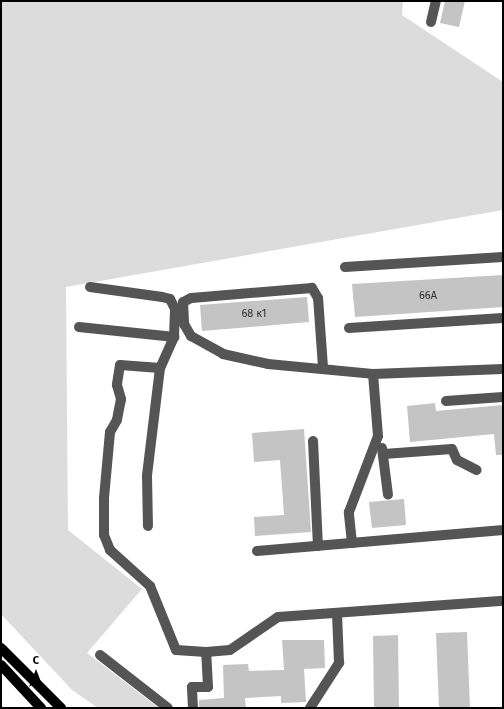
<!DOCTYPE html>
<html>
<head>
<meta charset="utf-8">
<style>
  body { margin:0 }
  #map { position:relative; width:504px; height:709px; overflow:hidden; background:#fff; font-family:"Fira Sans",sans-serif }
  div>[style] { position:absolute }
  [style*='--x'] { left:calc(var(--x)*1px); top:calc(var(--y)*1px); width:calc(var(--w)*1px); rotate:calc(var(--a)*1deg) }
  .green>* { inset:0; background:#dcdcdc }
  .building>* { inset:0; background:#c4c4c4 }
  .minor>* { height:10px; margin:-5px; padding:0 5px; transform-origin:5px; border-radius:5px; background:#555 }
  .major>* { height:10px; margin:-5px; padding:0 5px; transform-origin:5px; border-radius:5px; background:#000 }
  span { translate:-50% -50%; white-space:nowrap; text-align:center; line-height:1.15; -webkit-text-stroke:3.5px #fff; paint-order:stroke }
  .number-label { font-size:11px; color:#313131 }
  .number-label span { -webkit-text-stroke-width:0 }
  .frame { position:absolute; inset:0; border:2px solid #000; pointer-events:none }
  .north { position:absolute; left:16px; top:653px; width:40px; height:40px; -webkit-text-stroke:3px #fff; paint-order:stroke; rotate:0deg; font-size:11px; font-weight:700; line-height:16px; text-align:center; color:#000 }
  .north::after { content:''; display:block; margin:auto; width:14px; height:18px; background:#000; clip-path:polygon(50% 0,100% 100%,50% 72%,0 100%) }
</style>
</head>
<body>
<div id="map">
  <div class="green">
    <i style="clip-path:polygon(1px 1px,403px 1px,402px 15px,503px 82px,503px 210px,66px 287px,68px 530px,142px 589px,87px 653px,159px 708px,98px 708px,72px 690px,1px 614px)"></i>
  </div>
  <div class="building">
    <i style="clip-path:polygon(445px 1px,465px 1px,459px 27px,440px 23px)"></i>
    <i style="clip-path:polygon(503px 275px,503px 307px,355px 317px,352px 284px)"></i>
    <i style="clip-path:polygon(307px 297px,309px 322px,202px 331px,200px 305px)"></i>
    <i style="clip-path:polygon(435px 403px,436px 411px,503px 405px,503px 455px,496px 455px,494px 434px,410px 442px,407px 406px)"></i>
    <i style="clip-path:polygon(304px 429px,311px 532px,255px 536px,254px 517px,284px 515px,280px 460px,254px 462px,252px 433px)"></i>
    <i style="clip-path:polygon(404px 499px,406px 525px,372px 528px,369px 502px)"></i>
    <i style="clip-path:polygon(467px 632px,470px 708px,439px 708px,436px 633px)"></i>
    <i style="clip-path:polygon(398px 635px,399px 708px,374px 708px,373px 636px)"></i>
    <i style="clip-path:polygon(282px 640px,324px 640px,325px 668px,304px 669px,306px 702px,281px 703px,281px 696px,245px 698px,246px 708px,199px 708px,199px 700px,224px 698px,223px 665px,248px 664px,249px 671px,284px 670px)"></i>
  </div>
  <div class="minor">
    <i style="--x:431;--y:22;--w:22;--a:-77"></i>
    <i style="--x:345;--y:267;--w:158;--a:-3.6"></i>
    <i style="--x:90;--y:287;--w:73;--a:7.9"></i>
    <i style="--x:162;--y:297;--w:8;--a:14"></i>
    <i style="--x:170;--y:299;--w:11;--a:63"></i>
    <i style="--x:175;--y:309;--w:28;--a:92"></i>
    <i style="--x:174;--y:337;--w:34;--a:114"></i>
    <i style="--x:160;--y:368;--w:109;--a:96.9"></i>
    <i style="--x:147;--y:476;--w:50;--a:88.9"></i>
    <i style="--x:79;--y:327;--w:96;--a:6"></i>
    <i style="--x:349;--y:328;--w:154;--a:-3.7"></i>
    <i style="--x:323;--y:367;--w:69;--a:-94.1"></i>
    <i style="--x:318;--y:298;--w:12;--a:-121"></i>
    <i style="--x:312;--y:288;--w:121;--a:175.3"></i>
    <i style="--x:191;--y:298;--w:9;--a:153"></i>
    <i style="--x:183;--y:302;--w:22;--a:87"></i>
    <i style="--x:184;--y:324;--w:14;--a:60"></i>
    <i style="--x:191;--y:336;--w:37;--a:29"></i>
    <i style="--x:223;--y:354;--w:46;--a:12.5"></i>
    <i style="--x:268;--y:364;--w:105;--a:5.4"></i>
    <i style="--x:373;--y:374;--w:130;--a:-2.2"></i>
    <i style="--x:160;--y:368;--w:40;--a:-175.7"></i>
    <i style="--x:120;--y:365;--w:20;--a:99"></i>
    <i style="--x:117;--y:385;--w:15;--a:74"></i>
    <i style="--x:121;--y:399;--w:21;--a:101"></i>
    <i style="--x:117;--y:420;--w:14;--a:120"></i>
    <i style="--x:110;--y:432;--w:66;--a:95.2"></i>
    <i style="--x:104;--y:498;--w:37;--a:90"></i>
    <i style="--x:104;--y:535;--w:16;--a:68"></i>
    <i style="--x:110;--y:550;--w:54;--a:42"></i>
    <i style="--x:150;--y:586;--w:69;--a:67.9"></i>
    <i style="--x:176;--y:650;--w:30;--a:4"></i>
    <i style="--x:446;--y:401;--w:57;--a:-4"></i>
    <i style="--x:313;--y:441;--w:105;--a:87.3"></i>
    <i style="--x:382;--y:448;--w:47;--a:82.7"></i>
    <i style="--x:384;--y:454;--w:68;--a:-4.2"></i>
    <i style="--x:452;--y:449;--w:12;--a:66"></i>
    <i style="--x:457;--y:460;--w:22;--a:27"></i>
    <i style="--x:352;--y:543;--w:31;--a:-96"></i>
    <i style="--x:349;--y:512;--w:81;--a:-69.1"></i>
    <i style="--x:378;--y:436;--w:62;--a:-94.6"></i>
    <i style="--x:257;--y:551;--w:247;--a:-4.9"></i>
    <i style="--x:100;--y:655;--w:86;--a:37.9"></i>
    <i style="--x:193;--y:708;--w:21;--a:-93"></i>
    <i style="--x:192;--y:687;--w:16;--a:0"></i>
    <i style="--x:208;--y:687;--w:35;--a:-93"></i>
    <i style="--x:206;--y:652;--w:24;--a:-5"></i>
    <i style="--x:230;--y:650;--w:58;--a:-34.5"></i>
    <i style="--x:278;--y:617;--w:226;--a:-4.1"></i>
    <i style="--x:310;--y:708;--w:54;--a:-57.2"></i>
    <i style="--x:339;--y:663;--w:50;--a:-92.3"></i>
  </div>
  <div class="major">
    <i style="--x:1;--y:648;--w:85;--a:45"></i>
    <i style="--x:1;--y:665;--w:59;--a:47.1"></i>
  </div>
  <div class="number-label">
    <span style="left:428px;top:296px">66А</span>
    <span style="left:254px;top:314px">68 к1</span>
  </div>
  <div class="frame"></div>
  <div class="north">С</div>
</div>
</body>
</html>
